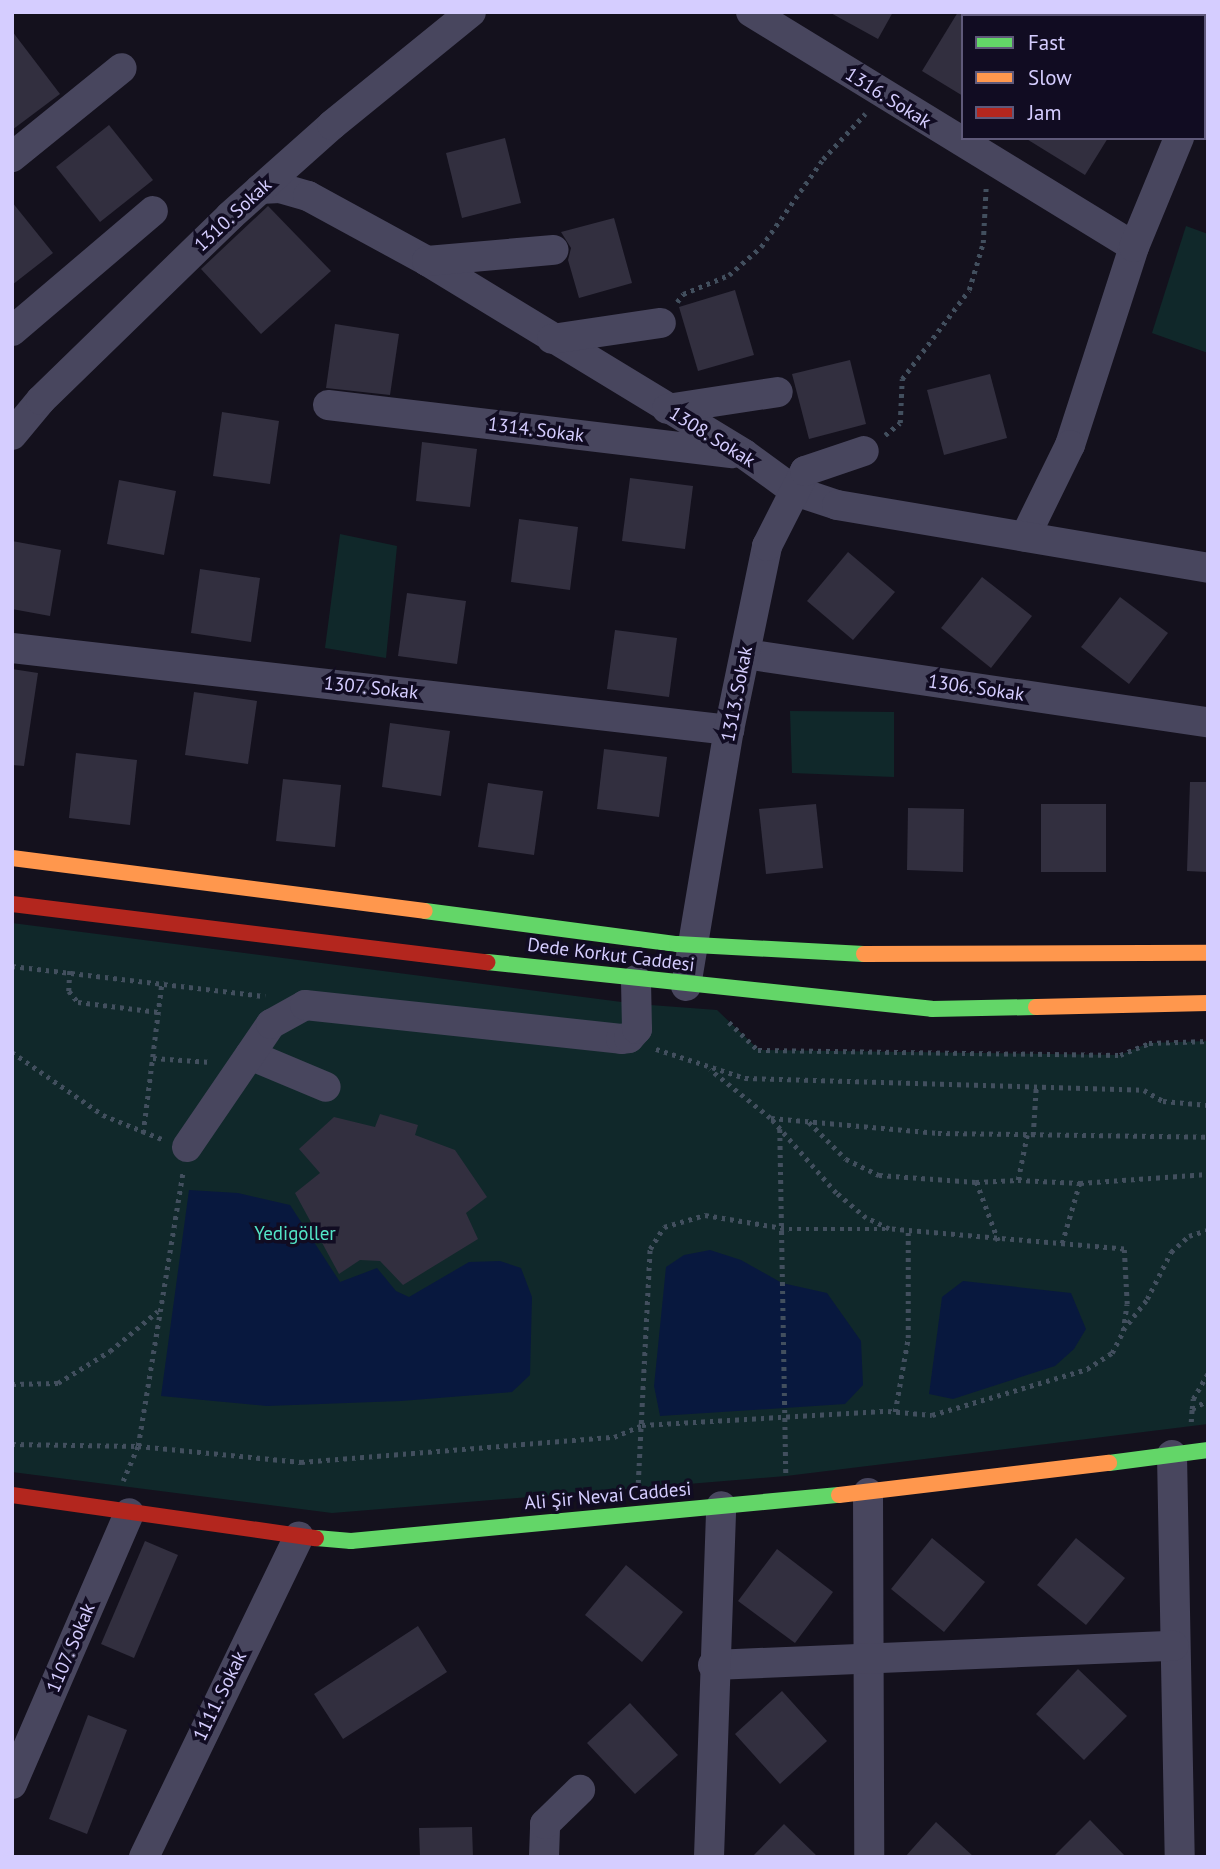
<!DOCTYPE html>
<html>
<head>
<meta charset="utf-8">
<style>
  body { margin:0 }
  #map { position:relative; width:1220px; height:1869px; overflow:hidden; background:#14111d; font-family:"PT Sans",sans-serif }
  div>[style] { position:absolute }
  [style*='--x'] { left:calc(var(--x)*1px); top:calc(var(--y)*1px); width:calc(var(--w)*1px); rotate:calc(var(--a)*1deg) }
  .green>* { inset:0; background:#10282a }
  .water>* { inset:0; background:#08183e }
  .building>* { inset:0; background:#322f3f }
  .path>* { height:4.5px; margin-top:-2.25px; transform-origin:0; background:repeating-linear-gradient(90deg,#424f5e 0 3.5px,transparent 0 8.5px) }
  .street>* { height:30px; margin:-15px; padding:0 15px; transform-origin:15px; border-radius:15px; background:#48465e }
  .fast>* { height:16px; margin:-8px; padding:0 8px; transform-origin:8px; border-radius:8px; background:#63d668 }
  .slow>* { height:16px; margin:-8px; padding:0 8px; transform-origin:8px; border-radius:8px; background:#ff974d }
  .jam>* { height:16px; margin:-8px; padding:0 8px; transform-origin:8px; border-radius:8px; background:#b3261e }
  .path-bridge>* { height:4.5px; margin-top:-2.25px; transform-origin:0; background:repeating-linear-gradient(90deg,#424f5e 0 3.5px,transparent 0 8.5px) }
  span { translate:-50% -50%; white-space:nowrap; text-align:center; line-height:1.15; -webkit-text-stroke:7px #110c22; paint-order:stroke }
  .street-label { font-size:19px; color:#d5cdff }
  .park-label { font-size:19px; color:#53e5c7 }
  .frame { position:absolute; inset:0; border:14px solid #d5cdff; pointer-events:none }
  .legend { position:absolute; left:961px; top:14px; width:245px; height:126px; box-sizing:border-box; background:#110c22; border:2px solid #5f597a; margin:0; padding:9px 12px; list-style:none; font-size:21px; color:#d5cdff }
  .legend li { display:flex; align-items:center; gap:14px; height:35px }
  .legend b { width:35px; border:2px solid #5f597a }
</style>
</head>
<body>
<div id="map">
  <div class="green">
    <i style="clip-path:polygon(1186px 226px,1208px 234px,1208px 353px,1152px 333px)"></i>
    <i style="clip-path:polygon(340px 534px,397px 546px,386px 658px,325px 648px)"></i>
    <i style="clip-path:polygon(790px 711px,894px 712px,894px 777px,792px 773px)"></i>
    <i style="clip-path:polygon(12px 923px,637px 1004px,717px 1010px,759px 1050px,1120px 1055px,1149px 1043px,1208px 1041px,1208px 1424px,786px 1476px,332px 1513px,12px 1472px)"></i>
  </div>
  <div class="water">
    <i style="clip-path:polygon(189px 1190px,238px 1193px,290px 1205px,340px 1282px,377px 1268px,396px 1291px,409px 1297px,469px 1262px,500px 1261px,521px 1268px,532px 1297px,530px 1375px,512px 1392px,401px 1401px,267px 1406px,161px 1396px)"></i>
    <i style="clip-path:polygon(710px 1250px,741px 1260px,782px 1283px,827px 1293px,861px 1341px,863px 1385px,845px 1404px,660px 1416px,654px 1386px,666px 1267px,684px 1255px)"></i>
    <i style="clip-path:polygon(963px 1281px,1071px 1293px,1086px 1329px,1074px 1349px,1055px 1366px,953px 1399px,929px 1394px,942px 1297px)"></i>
  </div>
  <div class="building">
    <i style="clip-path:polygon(829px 12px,893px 12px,878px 39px)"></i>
    <i style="clip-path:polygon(958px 12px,963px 12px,963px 96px,922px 71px)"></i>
    <i style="clip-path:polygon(12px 31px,60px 94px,12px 130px)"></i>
    <i style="clip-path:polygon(109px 125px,153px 180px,100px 222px,56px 167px)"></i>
    <i style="clip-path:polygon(505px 138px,521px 203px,462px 218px,446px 153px)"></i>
    <i style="clip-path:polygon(1025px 138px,1108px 138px,1085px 175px)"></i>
    <i style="clip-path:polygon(12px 202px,53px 253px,12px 285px)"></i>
    <i style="clip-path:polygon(268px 206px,331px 271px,261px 334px,201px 269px)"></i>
    <i style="clip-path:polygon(614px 218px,632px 283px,579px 298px,568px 260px,571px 248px,561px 232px)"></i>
    <i style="clip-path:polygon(735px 290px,754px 355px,698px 371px,679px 307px)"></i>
    <i style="clip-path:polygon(335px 324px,399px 334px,390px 395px,326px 388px)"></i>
    <i style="clip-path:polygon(850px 360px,866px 424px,809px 439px,792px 374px)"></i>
    <i style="clip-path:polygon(990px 374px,1007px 438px,944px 455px,927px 390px)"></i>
    <i style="clip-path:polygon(222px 412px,279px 421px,270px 484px,213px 476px)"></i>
    <i style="clip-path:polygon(422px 442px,477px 449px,470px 507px,416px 501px)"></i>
    <i style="clip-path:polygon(630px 478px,693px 486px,685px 549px,622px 541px)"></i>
    <i style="clip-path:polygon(119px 480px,176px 491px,164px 555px,107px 544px)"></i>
    <i style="clip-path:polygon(519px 519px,578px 527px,570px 590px,511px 582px)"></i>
    <i style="clip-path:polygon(12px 541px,61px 550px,50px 616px,12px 609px)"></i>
    <i style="clip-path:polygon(848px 552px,895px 592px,853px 640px,807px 601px)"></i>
    <i style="clip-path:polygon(200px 569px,260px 578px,251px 642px,191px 633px)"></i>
    <i style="clip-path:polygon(982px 577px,1032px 616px,991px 668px,941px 628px)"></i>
    <i style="clip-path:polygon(407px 593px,466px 601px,457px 664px,398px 656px)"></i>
    <i style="clip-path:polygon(1120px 597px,1168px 633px,1129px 684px,1081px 647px)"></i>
    <i style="clip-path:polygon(615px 630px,677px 638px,669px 697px,607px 689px)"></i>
    <i style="clip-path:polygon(12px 669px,38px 673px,24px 766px,12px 765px)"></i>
    <i style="clip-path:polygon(194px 692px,257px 701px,248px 764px,185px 755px)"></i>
    <i style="clip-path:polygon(390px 723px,450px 731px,441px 796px,382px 787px)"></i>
    <i style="clip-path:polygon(604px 749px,667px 757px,659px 817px,597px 809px)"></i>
    <i style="clip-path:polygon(76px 753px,137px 760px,130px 825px,69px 818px)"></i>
    <i style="clip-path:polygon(283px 779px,341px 785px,335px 847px,276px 841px)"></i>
    <i style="clip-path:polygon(1190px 782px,1208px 782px,1208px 872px,1187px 871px)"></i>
    <i style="clip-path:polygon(488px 783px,543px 791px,534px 855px,478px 847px)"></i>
    <i style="clip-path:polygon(816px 804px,823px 868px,766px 874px,759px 809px)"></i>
    <i style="clip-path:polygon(1041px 804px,1106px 804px,1106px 872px,1041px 872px)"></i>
    <i style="clip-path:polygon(908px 808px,964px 809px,963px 872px,907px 870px)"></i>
    <i style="clip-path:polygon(380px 1114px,418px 1125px,415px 1135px,455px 1150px,487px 1197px,466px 1213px,478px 1239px,403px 1285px,380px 1261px,360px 1260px,339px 1274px,295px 1193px,320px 1173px,299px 1149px,334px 1117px,375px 1127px)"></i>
    <i style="clip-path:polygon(932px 1538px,985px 1582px,944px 1632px,891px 1589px)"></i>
    <i style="clip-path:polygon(1076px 1538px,1125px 1578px,1086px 1625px,1037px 1585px)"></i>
    <i style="clip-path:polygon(145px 1541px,178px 1555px,134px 1658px,101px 1644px)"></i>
    <i style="clip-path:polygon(777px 1549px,833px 1592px,795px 1643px,738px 1601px)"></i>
    <i style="clip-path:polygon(626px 1565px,683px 1612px,642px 1662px,585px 1615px)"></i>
    <i style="clip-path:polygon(418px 1626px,447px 1672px,343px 1739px,314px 1694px)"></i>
    <i style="clip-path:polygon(1078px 1669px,1127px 1716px,1084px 1760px,1036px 1714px)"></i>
    <i style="clip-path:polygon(782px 1691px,827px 1741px,780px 1784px,735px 1734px)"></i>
    <i style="clip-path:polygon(630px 1703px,678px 1755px,635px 1794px,587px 1743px)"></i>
    <i style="clip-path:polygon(88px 1715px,127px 1730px,87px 1834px,49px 1819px)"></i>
    <i style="clip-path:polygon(1090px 1820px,1126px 1857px,1053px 1857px)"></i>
    <i style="clip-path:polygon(936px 1822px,974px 1857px,905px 1857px)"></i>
    <i style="clip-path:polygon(784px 1824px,818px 1857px,752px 1857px)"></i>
    <i style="clip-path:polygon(472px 1827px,473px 1857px,420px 1857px,419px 1828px)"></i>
  </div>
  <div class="path">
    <i style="--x:677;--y:302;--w:10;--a:-53"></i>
    <i style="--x:683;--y:294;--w:50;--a:-22.4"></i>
    <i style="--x:729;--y:275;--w:43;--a:-41.2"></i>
    <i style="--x:761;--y:247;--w:108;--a:-54.8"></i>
    <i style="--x:823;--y:159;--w:62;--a:-47"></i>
    <i style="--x:885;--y:435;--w:19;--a:-39"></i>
    <i style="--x:900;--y:423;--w:44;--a:-87.4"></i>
    <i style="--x:902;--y:379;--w:111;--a:-53"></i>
    <i style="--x:969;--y:290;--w:49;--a:-73.4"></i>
    <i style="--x:983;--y:243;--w:57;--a:-87"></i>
    <i style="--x:12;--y:966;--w:255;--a:6.8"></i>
    <i style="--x:70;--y:971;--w:20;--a:93"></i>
    <i style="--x:69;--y:991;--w:14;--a:51"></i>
    <i style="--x:78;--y:1002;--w:81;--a:7.1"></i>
    <i style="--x:729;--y:1022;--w:40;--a:44"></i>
    <i style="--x:758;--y:1050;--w:362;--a:0.8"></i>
    <i style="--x:1120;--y:1055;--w:31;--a:-22"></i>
    <i style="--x:1149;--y:1043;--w:59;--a:-1.9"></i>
    <i style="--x:656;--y:1049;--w:94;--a:18"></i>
    <i style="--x:745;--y:1078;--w:399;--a:1.7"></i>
    <i style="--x:1144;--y:1090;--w:22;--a:30"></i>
    <i style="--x:1163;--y:1101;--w:45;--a:5.1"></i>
    <i style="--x:12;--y:1052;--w:111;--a:34.7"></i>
    <i style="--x:103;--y:1115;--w:64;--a:22.1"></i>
    <i style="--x:153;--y:1058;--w:58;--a:3.9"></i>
    <i style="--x:771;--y:1118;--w:168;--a:5.1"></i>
    <i style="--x:938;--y:1133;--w:270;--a:0.8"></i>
    <i style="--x:809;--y:1122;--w:52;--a:45"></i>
    <i style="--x:846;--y:1159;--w:37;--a:26"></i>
    <i style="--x:879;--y:1175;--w:97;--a:4.1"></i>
    <i style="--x:143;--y:1133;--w:153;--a:-82.9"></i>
    <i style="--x:1033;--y:1135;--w:48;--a:-86.4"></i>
    <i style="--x:1018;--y:1180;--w:62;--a:2.8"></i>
    <i style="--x:1080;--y:1183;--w:65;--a:106.2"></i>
    <i style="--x:1080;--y:1183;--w:128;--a:-4"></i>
    <i style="--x:998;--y:1241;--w:63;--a:-110.4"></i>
    <i style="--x:976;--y:1182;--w:42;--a:-2.7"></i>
    <i style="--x:1018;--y:1180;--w:46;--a:-78.7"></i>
    <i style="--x:1123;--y:1330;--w:39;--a:-52"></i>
    <i style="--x:1147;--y:1299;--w:53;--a:-62.9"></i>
    <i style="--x:1171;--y:1252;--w:24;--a:-42"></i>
    <i style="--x:1189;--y:1236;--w:20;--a:-18"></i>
    <i style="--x:12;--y:1384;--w:46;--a:-1.2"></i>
    <i style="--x:58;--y:1383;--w:61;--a:-31.6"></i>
    <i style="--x:110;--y:1351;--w:62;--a:-39.8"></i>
    <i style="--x:1192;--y:1409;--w:10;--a:-84"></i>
    <i style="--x:1193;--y:1399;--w:30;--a:-60"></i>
    <i style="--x:895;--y:1412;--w:75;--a:-80"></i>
    <i style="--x:908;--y:1338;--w:107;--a:-90"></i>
    <i style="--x:1191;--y:1422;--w:13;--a:-86"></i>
    <i style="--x:1192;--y:1409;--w:18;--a:-29"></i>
    <i style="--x:12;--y:1444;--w:126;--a:0.9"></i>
    <i style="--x:138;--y:1446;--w:164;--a:5.6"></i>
    <i style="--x:301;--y:1462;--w:314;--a:-4.6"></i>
    <i style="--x:614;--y:1437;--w:30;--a:-23"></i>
    <i style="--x:642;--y:1425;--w:246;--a:-3.3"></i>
    <i style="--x:888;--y:1411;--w:44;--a:5.2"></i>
    <i style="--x:932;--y:1415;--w:162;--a:-16.5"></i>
    <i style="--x:1087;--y:1369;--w:30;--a:-33"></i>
    <i style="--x:1112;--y:1353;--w:25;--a:-63"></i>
    <i style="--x:1123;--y:1331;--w:27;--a:-82"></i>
    <i style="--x:1127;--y:1304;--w:55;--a:-93.1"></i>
    <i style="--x:1124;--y:1249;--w:236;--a:-175.1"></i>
    <i style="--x:889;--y:1229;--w:25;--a:-154"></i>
    <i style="--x:866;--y:1218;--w:39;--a:-140"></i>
    <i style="--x:836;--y:1193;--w:100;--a:-131.3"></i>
    <i style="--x:770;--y:1118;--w:77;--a:-141.3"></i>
    <i style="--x:123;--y:1481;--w:38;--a:-67"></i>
    <i style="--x:138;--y:1446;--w:279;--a:-80.7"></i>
    <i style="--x:638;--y:1483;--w:234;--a:-87.1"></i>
    <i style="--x:650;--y:1249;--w:26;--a:-58"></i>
    <i style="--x:664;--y:1227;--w:43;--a:-16.3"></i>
    <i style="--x:705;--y:1215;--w:85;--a:9.5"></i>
    <i style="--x:789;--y:1229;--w:96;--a:0"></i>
  </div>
  <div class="street">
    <i style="--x:751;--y:12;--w:449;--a:31.5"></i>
    <i style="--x:1134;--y:247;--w:208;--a:107.9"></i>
    <i style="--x:1070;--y:445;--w:102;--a:116.1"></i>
    <i style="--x:1037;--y:12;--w:7;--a:34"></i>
    <i style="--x:1204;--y:108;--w:4;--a:27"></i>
    <i style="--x:12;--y:157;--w:141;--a:-39"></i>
    <i style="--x:260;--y:189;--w:20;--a:-3"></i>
    <i style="--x:280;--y:188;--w:29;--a:16"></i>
    <i style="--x:308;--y:196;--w:136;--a:28.6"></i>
    <i style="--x:427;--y:261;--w:371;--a:31.3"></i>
    <i style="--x:744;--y:454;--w:63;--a:36"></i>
    <i style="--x:795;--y:491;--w:44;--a:18.4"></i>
    <i style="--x:837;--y:505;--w:376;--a:9.6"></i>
    <i style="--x:1134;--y:247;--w:118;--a:-67.6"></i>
    <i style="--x:427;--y:261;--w:127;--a:-5"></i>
    <i style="--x:12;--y:331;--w:185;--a:-40.4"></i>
    <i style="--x:552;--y:339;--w:110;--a:-8.4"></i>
    <i style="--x:328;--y:405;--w:408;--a:6.8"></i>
    <i style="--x:667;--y:409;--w:112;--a:-8.7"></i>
    <i style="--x:12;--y:435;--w:45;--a:-50.4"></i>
    <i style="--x:41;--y:400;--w:264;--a:-44.2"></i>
    <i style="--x:230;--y:216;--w:137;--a:-41.7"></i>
    <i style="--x:332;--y:125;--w:179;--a:-39.1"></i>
    <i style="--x:12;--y:648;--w:722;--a:6.52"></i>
    <i style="--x:745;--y:654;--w:468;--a:8.4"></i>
    <i style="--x:686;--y:986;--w:260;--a:-80.5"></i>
    <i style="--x:729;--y:730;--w:188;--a:-78.3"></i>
    <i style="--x:767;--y:546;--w:84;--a:-63.1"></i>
    <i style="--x:805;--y:471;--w:62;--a:-18.7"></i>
    <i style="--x:250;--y:1055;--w:82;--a:22.8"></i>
    <i style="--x:187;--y:1147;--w:149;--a:-55.7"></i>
    <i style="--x:271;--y:1024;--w:39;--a:-29"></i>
    <i style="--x:305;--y:1005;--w:318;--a:6.1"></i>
    <i style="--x:621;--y:1039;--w:8;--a:-7"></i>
    <i style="--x:629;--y:1038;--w:12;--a:-48"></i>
    <i style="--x:637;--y:1029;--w:49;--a:-91.2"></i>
    <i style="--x:1172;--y:1455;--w:402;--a:88.9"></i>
    <i style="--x:868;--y:1493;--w:364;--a:89.8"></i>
    <i style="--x:713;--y:1665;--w:461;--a:-2.4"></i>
    <i style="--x:12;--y:1784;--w:295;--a:-66.6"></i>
    <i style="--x:144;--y:1857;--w:356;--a:-64.2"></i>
    <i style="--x:544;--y:1857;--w:33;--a:-88"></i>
    <i style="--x:545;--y:1824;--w:49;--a:-44.2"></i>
    <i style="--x:709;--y:1857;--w:351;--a:-88"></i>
  </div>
  <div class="fast">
    <i style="--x:425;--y:911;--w:254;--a:7.5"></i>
    <i style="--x:677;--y:944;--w:187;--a:3.1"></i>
    <i style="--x:487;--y:962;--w:447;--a:6"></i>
    <i style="--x:932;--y:1009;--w:104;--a:-1.1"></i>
    <i style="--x:1109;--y:1463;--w:100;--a:-7.5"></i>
    <i style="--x:316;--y:1538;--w:35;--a:5"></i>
    <i style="--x:351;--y:1541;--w:490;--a:-5.4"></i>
  </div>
  <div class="slow">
    <i style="--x:12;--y:858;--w:416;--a:7.3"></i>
    <i style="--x:864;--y:954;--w:344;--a:-0.2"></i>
    <i style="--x:1036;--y:1007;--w:172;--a:-1.3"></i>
    <i style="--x:839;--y:1495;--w:272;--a:-6.8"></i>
  </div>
  <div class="jam">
    <i style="--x:12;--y:904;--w:479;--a:7"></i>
    <i style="--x:12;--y:1495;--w:307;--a:8.1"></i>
  </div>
  <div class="path-bridge">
    <i style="--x:780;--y:1129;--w:347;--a:89"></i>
  </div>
  <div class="street-label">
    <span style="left:888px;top:98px;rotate:32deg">1316. Sokak</span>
    <span style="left:233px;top:215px;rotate:-43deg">1310. Sokak</span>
    <span style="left:536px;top:430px;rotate:7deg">1314. Sokak</span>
    <span style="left:712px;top:437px;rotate:32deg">1308. Sokak</span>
    <span style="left:371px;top:688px;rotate:6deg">1307. Sokak</span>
    <span style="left:976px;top:688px;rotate:8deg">1306. Sokak</span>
    <span style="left:737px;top:694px;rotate:-79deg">1313. Sokak</span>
    <span style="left:611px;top:955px;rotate:7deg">Dede Korkut Caddesi</span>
    <span style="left:608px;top:1496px;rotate:-5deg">Ali Şir Nevai Caddesi</span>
    <span style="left:71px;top:1648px;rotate:-67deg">1107. Sokak</span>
    <span style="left:220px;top:1696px;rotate:-64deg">1111. Sokak</span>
  </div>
  <div class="park-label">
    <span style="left:295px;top:1234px">Yedigöller</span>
  </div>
  <div class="frame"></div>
  <ul class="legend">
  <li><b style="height:9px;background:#63d668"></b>Fast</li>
  <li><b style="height:9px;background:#ff974d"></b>Slow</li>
  <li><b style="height:9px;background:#b3261e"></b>Jam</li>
  </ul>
</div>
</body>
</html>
